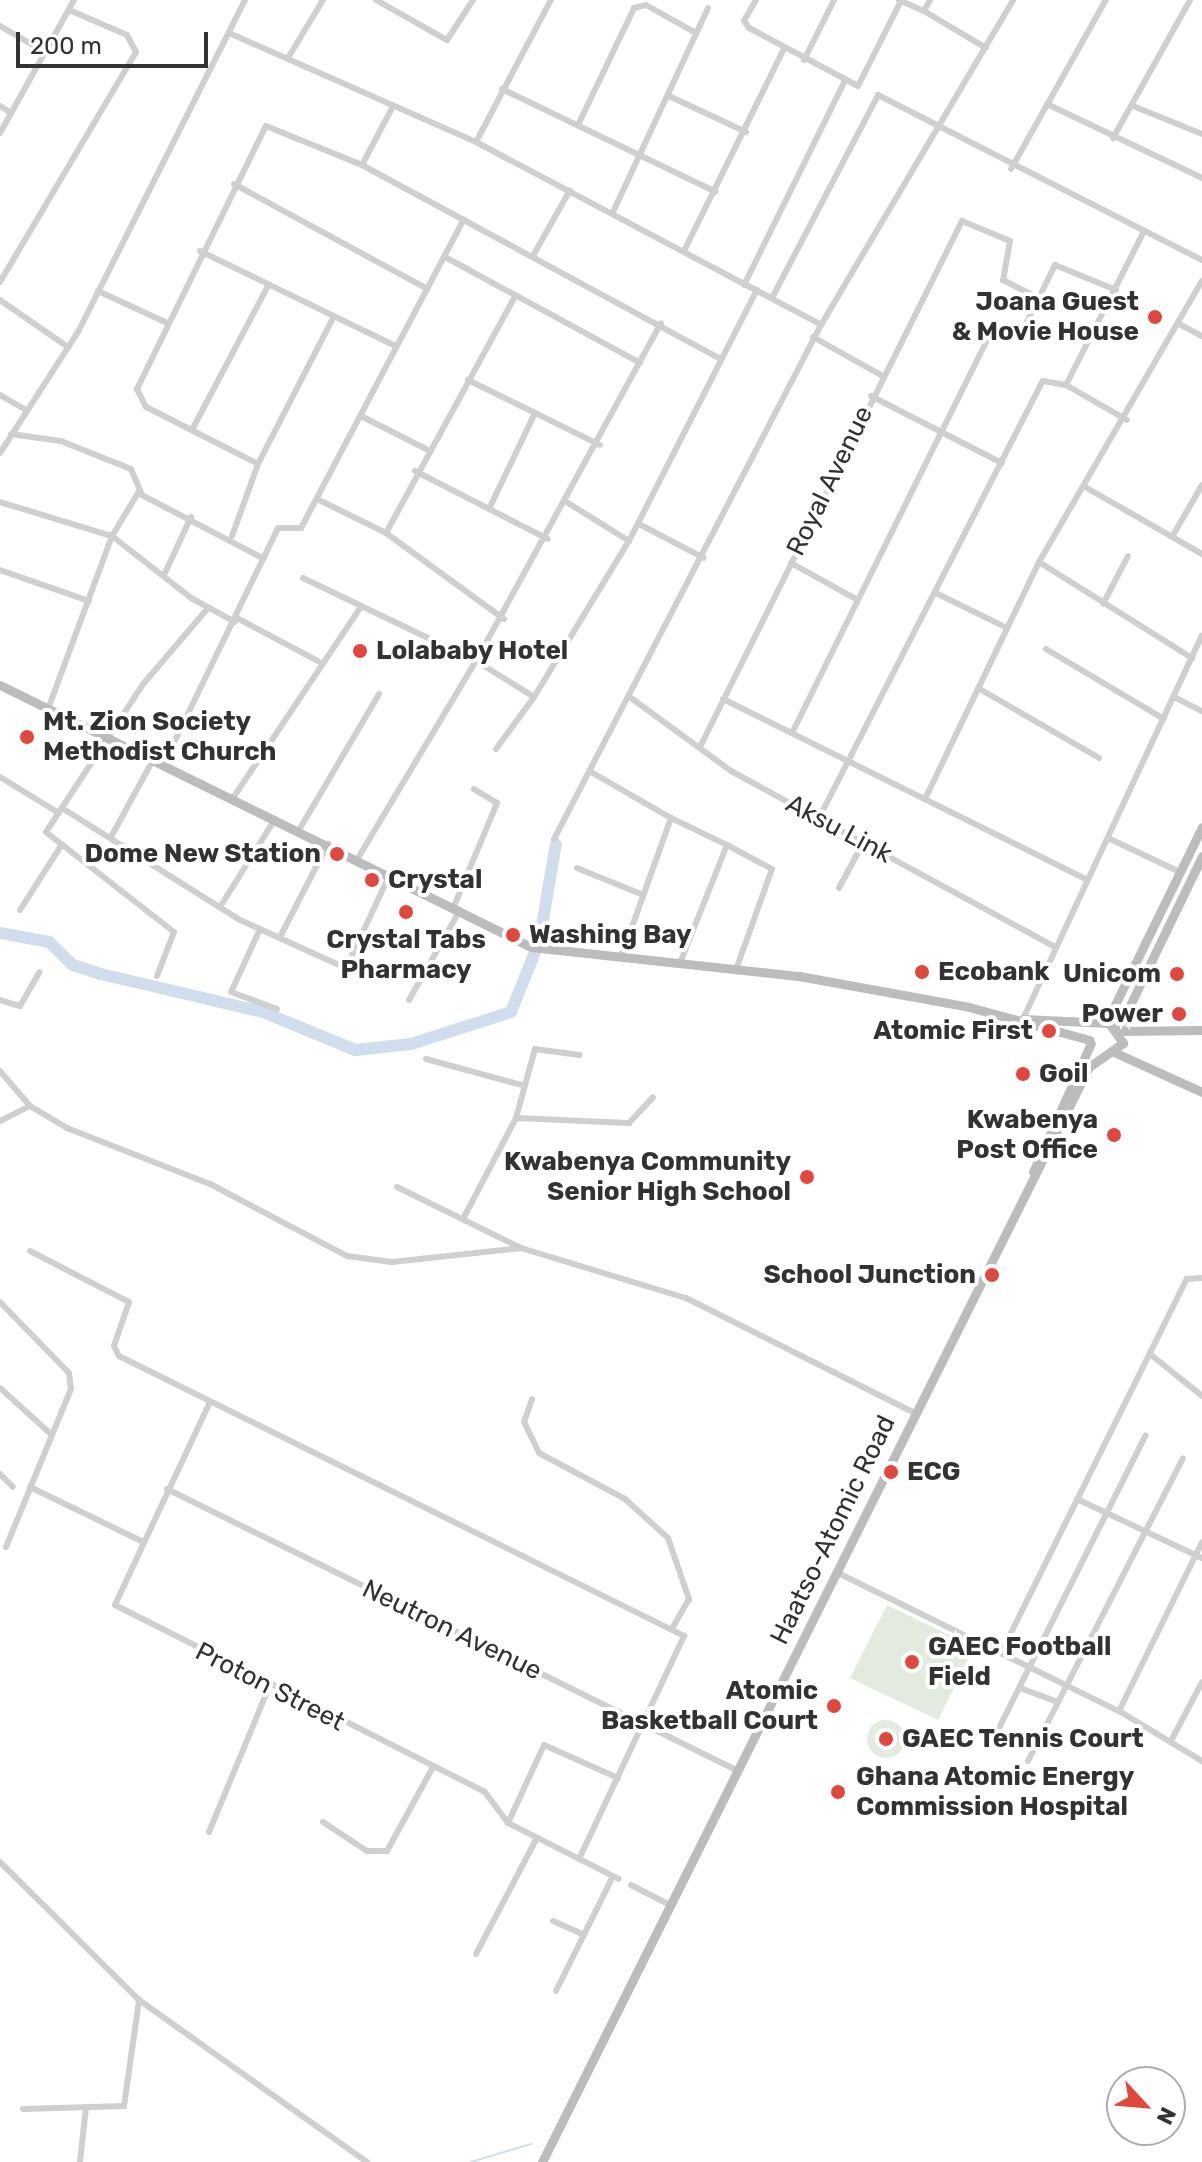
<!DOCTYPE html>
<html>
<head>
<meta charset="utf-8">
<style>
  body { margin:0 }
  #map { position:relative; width:1202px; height:2162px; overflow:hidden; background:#fff; font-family:Rubik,sans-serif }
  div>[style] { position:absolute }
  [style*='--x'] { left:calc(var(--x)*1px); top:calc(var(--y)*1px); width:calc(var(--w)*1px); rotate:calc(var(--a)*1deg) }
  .green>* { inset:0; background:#e3ebde }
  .round { border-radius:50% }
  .stream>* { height:2px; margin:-1px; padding:0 1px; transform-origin:1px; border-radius:1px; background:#cfddec }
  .river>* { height:12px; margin:-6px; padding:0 6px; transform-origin:6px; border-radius:6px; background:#cfddec }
  .street>* { height:6px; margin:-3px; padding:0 3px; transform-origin:3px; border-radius:3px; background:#cfcfcf }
  .secondary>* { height:9px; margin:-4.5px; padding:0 4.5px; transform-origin:4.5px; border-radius:4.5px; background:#bcbcbc }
  .dots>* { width:22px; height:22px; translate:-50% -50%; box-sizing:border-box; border:4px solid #fff; border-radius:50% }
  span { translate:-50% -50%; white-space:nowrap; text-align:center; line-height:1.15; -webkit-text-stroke:8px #fff; paint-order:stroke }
  .poi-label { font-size:26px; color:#323232; font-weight:700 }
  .right { translate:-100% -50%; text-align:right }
  .left { translate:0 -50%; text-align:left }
  .street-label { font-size:26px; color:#323232 }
  .north { position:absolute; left:1106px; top:2066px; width:80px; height:80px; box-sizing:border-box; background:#fff; border:2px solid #adadad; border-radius:50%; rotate:116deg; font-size:22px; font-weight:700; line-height:32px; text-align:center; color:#323232 }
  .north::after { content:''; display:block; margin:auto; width:28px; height:36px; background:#e0483d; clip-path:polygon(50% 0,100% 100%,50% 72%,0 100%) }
  .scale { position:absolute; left:16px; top:32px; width:192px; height:36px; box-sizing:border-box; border:4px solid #323232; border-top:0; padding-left:10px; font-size:24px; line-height:28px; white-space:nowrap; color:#323232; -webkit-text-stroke:6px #fff; paint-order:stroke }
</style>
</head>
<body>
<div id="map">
  <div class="green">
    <i style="clip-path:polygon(887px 1605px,974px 1647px,938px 1720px,850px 1678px)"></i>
    <i class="round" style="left:867px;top:1720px;width:38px;height:38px"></i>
  </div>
  <div class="stream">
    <i style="--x:471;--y:2162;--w:63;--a:-16.7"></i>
  </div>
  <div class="river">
    <i style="--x:0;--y:933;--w:50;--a:10.4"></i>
    <i style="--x:49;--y:942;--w:33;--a:44"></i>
    <i style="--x:73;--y:965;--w:29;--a:18"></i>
    <i style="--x:101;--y:974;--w:166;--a:13.2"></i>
    <i style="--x:263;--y:1012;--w:100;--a:22.4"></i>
    <i style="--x:355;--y:1050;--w:56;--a:-6.1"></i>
    <i style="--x:411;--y:1044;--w:105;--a:-17.7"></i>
    <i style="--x:511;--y:1012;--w:65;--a:-68.2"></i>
    <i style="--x:539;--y:943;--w:100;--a:-80.3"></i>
  </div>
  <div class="street">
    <i style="--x:376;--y:0;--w:81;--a:29.4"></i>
    <i style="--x:447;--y:40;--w:48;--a:-57"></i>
    <i style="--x:756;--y:0;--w:24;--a:120"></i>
    <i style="--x:744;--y:21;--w:9;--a:54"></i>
    <i style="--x:749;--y:28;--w:123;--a:28"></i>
    <i style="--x:858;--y:86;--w:95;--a:-63.2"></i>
    <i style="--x:899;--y:0;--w:27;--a:24"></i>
    <i style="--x:924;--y:11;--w:13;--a:-61"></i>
    <i style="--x:924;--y:11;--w:72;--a:30.8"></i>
    <i style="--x:0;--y:26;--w:52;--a:30"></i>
    <i style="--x:229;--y:33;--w:270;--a:23.8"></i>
    <i style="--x:476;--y:142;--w:391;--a:27.9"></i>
    <i style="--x:821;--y:325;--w:377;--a:-59.4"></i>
    <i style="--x:288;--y:58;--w:68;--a:-58.9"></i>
    <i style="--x:804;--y:60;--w:67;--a:-63.4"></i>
    <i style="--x:502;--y:89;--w:237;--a:25.7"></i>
    <i style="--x:669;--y:96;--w:85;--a:25.1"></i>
    <i style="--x:1047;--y:104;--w:172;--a:25.5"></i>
    <i style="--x:0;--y:106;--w:13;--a:32"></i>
    <i style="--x:1133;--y:106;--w:74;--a:22.1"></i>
    <i style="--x:579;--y:123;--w:127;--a:-64.4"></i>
    <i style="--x:634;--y:8;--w:12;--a:-14"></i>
    <i style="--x:646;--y:5;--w:57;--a:29.2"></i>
    <i style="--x:0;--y:133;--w:152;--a:-60.9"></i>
    <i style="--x:1113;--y:138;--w:158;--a:-60.8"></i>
    <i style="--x:476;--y:142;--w:161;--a:-62.2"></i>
    <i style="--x:362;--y:165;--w:64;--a:-62.2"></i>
    <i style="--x:1011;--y:169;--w:194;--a:-60.7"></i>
    <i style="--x:234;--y:184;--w:220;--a:28.5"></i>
    <i style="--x:613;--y:212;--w:225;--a:-65"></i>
    <i style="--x:200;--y:251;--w:218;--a:25.9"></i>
    <i style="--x:684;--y:251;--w:225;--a:-63.7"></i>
    <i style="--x:534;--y:254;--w:73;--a:-60.6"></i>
    <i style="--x:445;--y:257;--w:222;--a:28.5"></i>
    <i style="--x:0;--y:282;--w:267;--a:-59.4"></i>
    <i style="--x:136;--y:52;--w:19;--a:-118"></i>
    <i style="--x:127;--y:35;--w:63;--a:-156.7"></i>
    <i style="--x:744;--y:285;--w:228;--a:-63.7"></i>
    <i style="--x:98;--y:291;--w:74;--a:24.8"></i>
    <i style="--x:772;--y:298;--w:229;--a:-62.4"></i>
    <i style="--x:878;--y:95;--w:364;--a:27"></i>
    <i style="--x:0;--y:300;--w:83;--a:34.7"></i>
    <i style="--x:1181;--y:325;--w:24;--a:28"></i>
    <i style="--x:1022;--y:332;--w:75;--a:-63.8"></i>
    <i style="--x:1055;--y:265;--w:66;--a:22.3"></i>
    <i style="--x:813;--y:337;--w:78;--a:29.2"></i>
    <i style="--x:468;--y:380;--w:147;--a:26.2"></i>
    <i style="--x:1066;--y:385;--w:173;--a:-63.1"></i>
    <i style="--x:0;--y:395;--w:30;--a:30"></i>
    <i style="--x:871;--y:396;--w:147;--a:27.1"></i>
    <i style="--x:361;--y:416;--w:73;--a:26.9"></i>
    <i style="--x:192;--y:430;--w:165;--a:-62.2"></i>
    <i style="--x:11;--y:434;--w:50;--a:8"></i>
    <i style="--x:61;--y:441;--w:75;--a:21.8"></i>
    <i style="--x:131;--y:469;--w:25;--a:67"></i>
    <i style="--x:0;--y:453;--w:144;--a:-57.2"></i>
    <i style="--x:78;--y:332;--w:372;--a:-63.3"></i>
    <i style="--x:258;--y:464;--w:126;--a:-153"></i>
    <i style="--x:146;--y:407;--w:20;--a:-117"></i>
    <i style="--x:137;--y:389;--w:293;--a:-63.9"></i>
    <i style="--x:266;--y:126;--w:104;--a:22.1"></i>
    <i style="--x:362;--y:165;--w:408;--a:28.4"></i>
    <i style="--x:415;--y:471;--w:149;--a:27.1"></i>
    <i style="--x:1085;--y:487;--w:135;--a:29.8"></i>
    <i style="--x:317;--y:499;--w:77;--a:26.2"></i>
    <i style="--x:386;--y:533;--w:146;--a:36.1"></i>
    <i style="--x:0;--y:502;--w:117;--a:16.9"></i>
    <i style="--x:112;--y:536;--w:100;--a:38.1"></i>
    <i style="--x:191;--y:598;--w:50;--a:28.6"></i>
    <i style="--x:568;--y:503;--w:72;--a:31.9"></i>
    <i style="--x:489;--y:509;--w:106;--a:-64.4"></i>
    <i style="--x:639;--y:524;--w:73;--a:27.6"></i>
    <i style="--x:386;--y:533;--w:270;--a:-61.4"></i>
    <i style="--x:232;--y:536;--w:77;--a:-70.1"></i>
    <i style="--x:258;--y:464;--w:166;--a:-62.8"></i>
    <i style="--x:1172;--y:537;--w:60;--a:-60"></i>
    <i style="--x:1039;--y:562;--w:181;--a:32.1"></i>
    <i style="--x:791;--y:563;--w:74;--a:29"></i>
    <i style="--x:0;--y:570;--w:94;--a:19.2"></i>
    <i style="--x:164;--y:575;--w:64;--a:-65"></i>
    <i style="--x:303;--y:578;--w:192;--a:25.6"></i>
    <i style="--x:476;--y:661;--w:385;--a:-61.3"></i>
    <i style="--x:938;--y:594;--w:75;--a:26.2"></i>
    <i style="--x:1103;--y:604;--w:54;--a:-62.5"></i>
    <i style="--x:237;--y:618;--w:92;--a:28"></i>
    <i style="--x:1046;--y:649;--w:137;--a:30.7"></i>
    <i style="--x:978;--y:688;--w:140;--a:30"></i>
    <i style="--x:1174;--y:697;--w:31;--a:27"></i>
    <i style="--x:631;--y:698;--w:124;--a:36.1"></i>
    <i style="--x:731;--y:771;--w:369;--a:28.5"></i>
    <i style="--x:723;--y:699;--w:407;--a:26.4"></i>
    <i style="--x:48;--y:709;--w:184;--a:-69.7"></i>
    <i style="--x:112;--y:536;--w:50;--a:-58.8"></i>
    <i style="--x:138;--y:493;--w:142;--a:27.6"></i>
    <i style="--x:792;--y:733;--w:439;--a:-63.6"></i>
    <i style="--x:700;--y:747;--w:588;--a:-63.52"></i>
    <i style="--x:962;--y:221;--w:52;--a:22.6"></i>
    <i style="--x:1010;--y:241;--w:40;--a:100"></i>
    <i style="--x:1003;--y:280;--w:38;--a:27"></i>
    <i style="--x:496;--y:749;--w:64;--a:-53.8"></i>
    <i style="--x:163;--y:765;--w:263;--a:-64.1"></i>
    <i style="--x:278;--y:528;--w:23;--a:0"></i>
    <i style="--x:301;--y:528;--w:349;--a:-62.2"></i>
    <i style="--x:591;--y:772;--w:92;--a:29.9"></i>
    <i style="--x:671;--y:818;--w:145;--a:109.7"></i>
    <i style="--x:0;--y:777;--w:69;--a:31.4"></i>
    <i style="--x:233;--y:798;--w:229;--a:-56.2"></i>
    <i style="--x:925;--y:799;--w:263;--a:-64.3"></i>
    <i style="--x:1039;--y:562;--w:325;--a:-59.9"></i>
    <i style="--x:62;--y:808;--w:210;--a:32.2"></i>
    <i style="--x:240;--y:920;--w:116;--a:24.4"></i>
    <i style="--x:346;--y:968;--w:104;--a:-64.9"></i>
    <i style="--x:671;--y:818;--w:62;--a:25.7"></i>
    <i style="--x:727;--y:845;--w:127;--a:111.7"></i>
    <i style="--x:819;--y:818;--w:491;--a:-62.9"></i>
    <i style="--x:1043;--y:381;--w:23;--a:10"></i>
    <i style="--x:1066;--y:385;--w:70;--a:29.8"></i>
    <i style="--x:299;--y:830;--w:158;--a:-59.5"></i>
    <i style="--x:111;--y:837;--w:88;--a:-61.4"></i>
    <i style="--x:1108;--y:838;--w:80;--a:25.3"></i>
    <i style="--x:554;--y:839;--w:579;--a:-62.55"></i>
    <i style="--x:727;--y:845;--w:51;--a:28.1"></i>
    <i style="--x:772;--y:869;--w:104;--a:109.7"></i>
    <i style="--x:358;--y:858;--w:230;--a:-59.1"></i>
    <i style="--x:476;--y:661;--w:68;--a:31.8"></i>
    <i style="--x:534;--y:697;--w:183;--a:-58.7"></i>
    <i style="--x:629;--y:541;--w:282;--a:-63"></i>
    <i style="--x:577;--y:868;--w:71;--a:22.2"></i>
    <i style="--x:839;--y:888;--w:51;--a:-61.9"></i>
    <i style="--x:454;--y:906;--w:112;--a:-67.3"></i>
    <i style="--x:497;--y:803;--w:27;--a:-149"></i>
    <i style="--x:220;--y:907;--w:104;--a:-58"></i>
    <i style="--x:20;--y:910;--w:76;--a:-57.4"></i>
    <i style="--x:260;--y:929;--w:69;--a:114.7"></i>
    <i style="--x:231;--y:992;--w:49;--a:20.3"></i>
    <i style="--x:280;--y:937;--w:105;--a:-62.7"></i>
    <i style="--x:157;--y:976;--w:47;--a:-68.9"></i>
    <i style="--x:174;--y:932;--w:162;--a:-142"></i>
    <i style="--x:46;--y:832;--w:178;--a:-56.7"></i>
    <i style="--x:144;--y:683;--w:99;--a:-49.5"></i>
    <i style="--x:0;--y:1000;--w:21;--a:17"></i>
    <i style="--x:20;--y:1006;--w:39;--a:-60"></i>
    <i style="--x:409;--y:1000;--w:103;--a:-60.5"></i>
    <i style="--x:1023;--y:1019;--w:423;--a:-65"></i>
    <i style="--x:426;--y:1059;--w:99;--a:15.2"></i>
    <i style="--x:0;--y:1071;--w:46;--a:49.4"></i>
    <i style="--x:30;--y:1106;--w:43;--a:30.7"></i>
    <i style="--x:67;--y:1128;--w:154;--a:21.4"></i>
    <i style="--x:210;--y:1184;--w:155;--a:27.7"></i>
    <i style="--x:347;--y:1256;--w:45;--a:7.6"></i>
    <i style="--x:392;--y:1262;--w:130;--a:-6.2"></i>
    <i style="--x:521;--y:1248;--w:172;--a:16.9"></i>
    <i style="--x:686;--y:1298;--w:256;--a:26.7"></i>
    <i style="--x:516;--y:1118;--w:72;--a:-74.6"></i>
    <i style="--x:535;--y:1049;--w:45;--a:7.6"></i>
    <i style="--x:0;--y:1121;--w:34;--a:-27"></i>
    <i style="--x:397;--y:1187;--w:138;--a:26.2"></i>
    <i style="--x:463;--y:1219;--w:114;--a:-62.3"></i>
    <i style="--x:516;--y:1118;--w:113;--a:2.5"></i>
    <i style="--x:629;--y:1123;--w:35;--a:-47"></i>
    <i style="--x:30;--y:1251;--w:111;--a:27.3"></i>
    <i style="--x:129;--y:1302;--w:46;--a:108.8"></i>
    <i style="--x:114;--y:1346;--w:11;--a:63"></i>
    <i style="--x:119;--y:1356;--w:631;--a:26.36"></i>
    <i style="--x:684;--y:1636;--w:246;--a:115.2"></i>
    <i style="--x:0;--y:1302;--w:99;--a:45.8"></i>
    <i style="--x:69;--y:1373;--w:16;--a:83"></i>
    <i style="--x:71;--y:1389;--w:50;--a:112.4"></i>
    <i style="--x:1150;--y:1354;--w:67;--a:38.9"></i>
    <i style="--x:0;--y:1388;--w:70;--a:42.1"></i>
    <i style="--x:52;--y:1435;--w:121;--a:112.3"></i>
    <i style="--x:532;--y:1399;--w:24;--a:109"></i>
    <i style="--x:524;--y:1422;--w:34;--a:64"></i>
    <i style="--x:539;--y:1453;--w:98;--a:28.1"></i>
    <i style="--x:625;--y:1499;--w:58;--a:42.2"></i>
    <i style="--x:668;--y:1538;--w:65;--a:71"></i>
    <i style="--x:689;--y:1599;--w:34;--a:120"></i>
    <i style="--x:210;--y:1402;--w:224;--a:115.1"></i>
    <i style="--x:115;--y:1605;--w:413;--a:26.8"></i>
    <i style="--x:484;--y:1791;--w:40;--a:53"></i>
    <i style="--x:508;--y:1823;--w:124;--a:26.8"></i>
    <i style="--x:0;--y:1474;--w:18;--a:45"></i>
    <i style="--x:30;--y:1487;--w:123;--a:25.9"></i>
    <i style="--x:167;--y:1489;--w:637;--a:26.28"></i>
    <i style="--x:1077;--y:1499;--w:138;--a:25.3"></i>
    <i style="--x:836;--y:1572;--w:315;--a:26.2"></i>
    <i style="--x:1119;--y:1711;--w:97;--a:31.1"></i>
    <i style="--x:1001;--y:1653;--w:418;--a:-63.6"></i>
    <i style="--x:1187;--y:1279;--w:15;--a:-4"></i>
    <i style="--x:1020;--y:1688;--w:40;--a:20.2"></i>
    <i style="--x:1119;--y:1711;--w:188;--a:-63.8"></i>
    <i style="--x:1172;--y:1739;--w:64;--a:-62.2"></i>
    <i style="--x:992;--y:1742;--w:343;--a:-63.4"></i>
    <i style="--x:1028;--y:1761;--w:340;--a:-62.9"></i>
    <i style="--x:323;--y:1822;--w:53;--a:33.4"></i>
    <i style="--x:367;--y:1851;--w:20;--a:0"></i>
    <i style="--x:387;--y:1851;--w:96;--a:-61.3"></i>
    <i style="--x:508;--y:1823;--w:86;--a:-65.2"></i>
    <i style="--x:544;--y:1745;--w:81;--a:24"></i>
    <i style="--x:209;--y:1832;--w:157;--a:-67.5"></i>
    <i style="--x:0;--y:1862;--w:196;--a:44.8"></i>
    <i style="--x:139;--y:2000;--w:280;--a:35.4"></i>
    <i style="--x:631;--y:1885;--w:46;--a:27.1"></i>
    <i style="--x:553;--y:1921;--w:34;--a:24"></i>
    <i style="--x:476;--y:1954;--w:131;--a:-62.3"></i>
    <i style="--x:556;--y:1991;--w:128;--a:-63.6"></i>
    <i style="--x:23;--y:2109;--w:101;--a:-1.7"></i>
    <i style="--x:124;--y:2106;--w:107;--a:-81.9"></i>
    <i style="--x:80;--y:2162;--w:54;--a:-83.7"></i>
  </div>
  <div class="secondary">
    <i style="--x:0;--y:685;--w:592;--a:26.26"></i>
    <i style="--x:531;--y:947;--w:270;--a:6.2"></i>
    <i style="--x:799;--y:976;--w:173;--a:10.3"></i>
    <i style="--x:969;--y:1007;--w:125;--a:15.3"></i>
    <i style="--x:1106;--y:1023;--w:218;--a:-63.9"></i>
    <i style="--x:1119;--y:1028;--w:191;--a:-64.2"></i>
    <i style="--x:1121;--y:1031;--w:81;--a:-0.7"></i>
    <i style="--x:1116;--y:1053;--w:94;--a:24.4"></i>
    <i style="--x:1033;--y:1172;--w:141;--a:-65.8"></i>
    <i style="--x:542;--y:2162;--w:1224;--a:-63.46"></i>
    <i style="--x:1089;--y:1067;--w:42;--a:-35.2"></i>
    <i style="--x:1123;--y:1043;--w:24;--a:-125"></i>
    <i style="--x:1109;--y:1023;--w:86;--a:-177.3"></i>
  </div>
  <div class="dots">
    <i style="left:1155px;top:317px;background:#e0483d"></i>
    <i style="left:360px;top:651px;background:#e0483d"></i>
    <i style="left:27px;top:737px;background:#e0483d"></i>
    <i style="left:337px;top:854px;background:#e0483d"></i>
    <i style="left:372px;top:880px;background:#e0483d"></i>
    <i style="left:406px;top:912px;background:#e0483d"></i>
    <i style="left:513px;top:935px;background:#e0483d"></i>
    <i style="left:922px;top:972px;background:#e0483d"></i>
    <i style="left:1177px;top:974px;background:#e0483d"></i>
    <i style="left:1179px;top:1014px;background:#e0483d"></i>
    <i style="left:1049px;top:1031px;background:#e0483d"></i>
    <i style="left:1023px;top:1074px;background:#e0483d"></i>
    <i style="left:1114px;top:1135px;background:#e0483d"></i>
    <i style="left:807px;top:1177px;background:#e0483d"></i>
    <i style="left:992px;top:1275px;background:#e0483d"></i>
    <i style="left:891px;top:1472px;background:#e0483d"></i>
    <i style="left:912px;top:1662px;background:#e0483d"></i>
    <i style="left:834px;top:1706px;background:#e0483d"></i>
    <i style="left:886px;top:1739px;background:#e0483d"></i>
    <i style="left:838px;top:1792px;background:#e0483d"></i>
  </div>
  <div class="poi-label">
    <span class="right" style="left:1139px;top:317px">Joana Guest<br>&amp; Movie House</span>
    <span class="left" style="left:376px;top:651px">Lolababy Hotel</span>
    <span class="left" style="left:43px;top:737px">Mt. Zion Society<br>Methodist Church</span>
    <span class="right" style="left:321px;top:854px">Dome New Station</span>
    <span class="left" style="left:388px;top:880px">Crystal</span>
    <span class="left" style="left:529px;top:935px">Washing Bay</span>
    <span style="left:406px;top:955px">Crystal Tabs<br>Pharmacy</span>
    <span class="left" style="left:938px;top:972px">Ecobank</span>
    <span class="right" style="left:1161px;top:974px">Unicom</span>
    <span class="right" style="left:1163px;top:1014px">Power</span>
    <span class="right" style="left:1033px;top:1031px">Atomic First</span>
    <span class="left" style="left:1039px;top:1074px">Goil</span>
    <span class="right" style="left:1098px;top:1135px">Kwabenya<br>Post Office</span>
    <span class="right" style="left:791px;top:1177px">Kwabenya Community<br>Senior High School</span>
    <span class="right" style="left:976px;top:1275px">School Junction</span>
    <span class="left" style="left:907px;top:1472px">ECG</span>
    <span class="left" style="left:928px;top:1662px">GAEC Football<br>Field</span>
    <span class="right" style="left:818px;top:1706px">Atomic<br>Basketball Court</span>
    <span class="left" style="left:902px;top:1739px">GAEC Tennis Court</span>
    <span class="left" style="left:856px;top:1792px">Ghana Atomic Energy<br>Commission Hospital</span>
  </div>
  <div class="street-label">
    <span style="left:830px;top:481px;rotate:-64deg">Royal Avenue</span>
    <span style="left:839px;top:829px;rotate:28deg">Aksu Link</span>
    <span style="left:833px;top:1530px;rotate:-64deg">Haatso-Atomic Road</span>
    <span style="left:452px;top:1630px;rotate:26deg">Neutron Avenue</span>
    <span style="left:270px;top:1687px;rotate:27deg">Proton Street</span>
  </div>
  <div class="north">N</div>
  <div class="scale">200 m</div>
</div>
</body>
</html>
